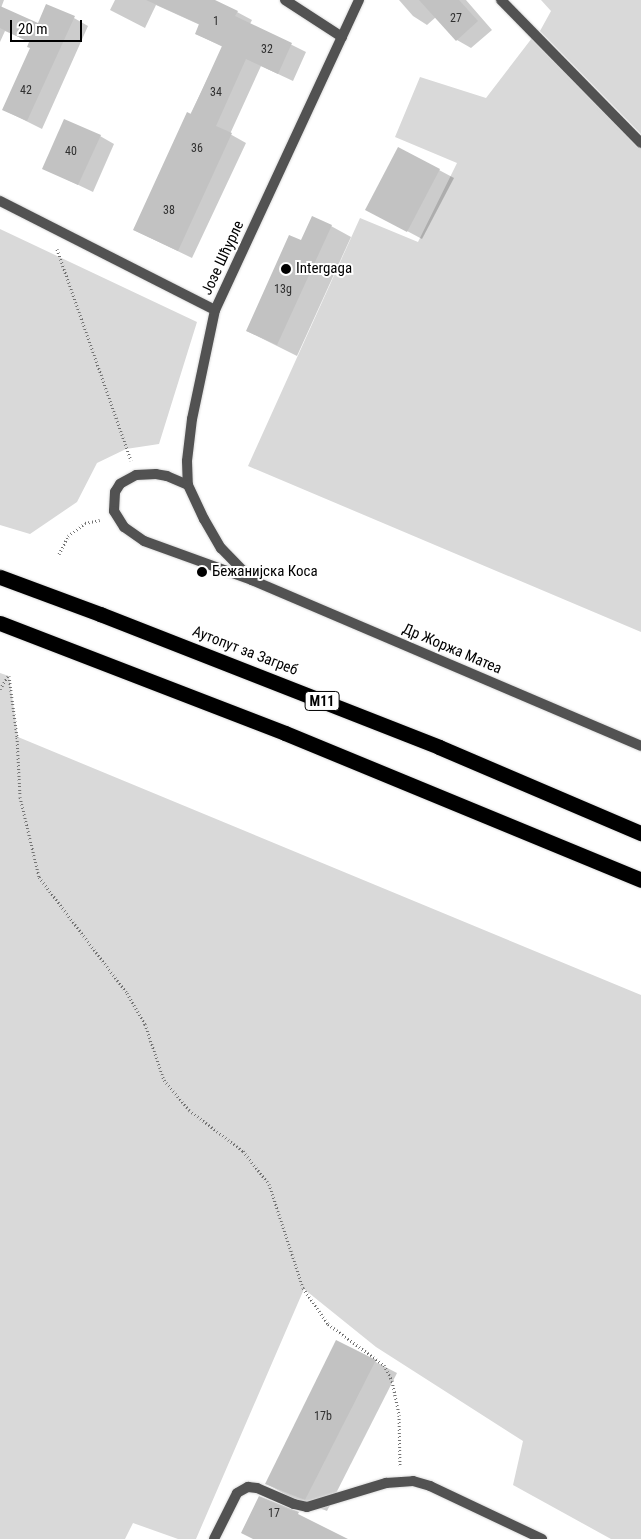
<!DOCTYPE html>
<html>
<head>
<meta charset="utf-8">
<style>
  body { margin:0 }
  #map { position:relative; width:641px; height:1539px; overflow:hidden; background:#fff; font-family:"Roboto Condensed",sans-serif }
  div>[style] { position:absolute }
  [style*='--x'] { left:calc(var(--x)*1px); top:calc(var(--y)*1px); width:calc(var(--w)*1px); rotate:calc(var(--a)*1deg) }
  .green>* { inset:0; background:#d9d9d9 }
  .shadow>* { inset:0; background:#0003 }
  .building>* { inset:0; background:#c2c2c2 }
  .path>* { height:3px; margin-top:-1.5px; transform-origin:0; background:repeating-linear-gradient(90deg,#747474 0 1px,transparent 0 3.5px) }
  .roads { filter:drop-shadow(0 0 1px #dbdbdb) drop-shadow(0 0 1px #dbdbdb) }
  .lane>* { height:10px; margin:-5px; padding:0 5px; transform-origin:5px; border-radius:5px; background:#525252 }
  .street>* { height:10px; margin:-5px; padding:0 5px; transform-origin:5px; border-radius:5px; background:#525252 }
  .highway>* { height:15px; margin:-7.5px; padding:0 7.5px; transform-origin:7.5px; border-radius:7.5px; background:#000 }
  .dots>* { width:14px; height:14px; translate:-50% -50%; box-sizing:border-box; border:2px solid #fff; border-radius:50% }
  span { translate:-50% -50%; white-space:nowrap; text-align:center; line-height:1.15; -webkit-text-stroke:4px #fff; paint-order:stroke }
  .number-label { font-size:12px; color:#303030 }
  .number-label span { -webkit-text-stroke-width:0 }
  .shield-label span { padding:1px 4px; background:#fff; border:1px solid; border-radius:4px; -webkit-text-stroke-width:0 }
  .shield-label { font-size:14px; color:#000; font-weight:700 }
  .street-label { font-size:15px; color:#000 }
  .poi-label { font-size:15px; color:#000 }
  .left { translate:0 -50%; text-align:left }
  .scale { position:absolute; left:10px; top:20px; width:72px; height:22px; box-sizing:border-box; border:2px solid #000; border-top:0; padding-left:6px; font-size:15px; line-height:18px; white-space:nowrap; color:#000; -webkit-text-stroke:4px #fff; paint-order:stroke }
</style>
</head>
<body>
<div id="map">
  <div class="green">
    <i style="clip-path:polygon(541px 0,641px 0,641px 134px,540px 31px,551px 11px)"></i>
    <i style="clip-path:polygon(532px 38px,641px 147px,641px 632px,248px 466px,360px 218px,418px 242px,457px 163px,395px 137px,420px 77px,486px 98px)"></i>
    <i style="clip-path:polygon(0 229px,197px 322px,159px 444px,126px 449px,97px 463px,77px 502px,30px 534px,0 525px)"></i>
    <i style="clip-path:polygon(0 673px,9px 676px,18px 737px,641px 995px,641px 1539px,611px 1539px,513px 1485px,523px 1441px,376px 1347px,304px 1289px,196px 1539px,178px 1539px,133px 1523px,125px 1539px,0 1539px)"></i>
  </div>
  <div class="shadow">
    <i style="clip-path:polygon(0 0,4px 0,1px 8px,38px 25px,74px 18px,88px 26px,42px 129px,4px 110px,31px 48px,30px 42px,5px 31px,0 42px)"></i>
    <i style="clip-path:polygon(115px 0,211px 0,237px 12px,252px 20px,250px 24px,306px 52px,293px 81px,261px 66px,230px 134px,246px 143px,192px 258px,134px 230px,223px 47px,196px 34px,200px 25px,156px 5px,145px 28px,110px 10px)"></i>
    <i style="clip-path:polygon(399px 0,466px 0,492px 30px,471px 48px,457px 40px,436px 17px,427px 25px,413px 16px)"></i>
    <i style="clip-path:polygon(100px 136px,114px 144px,93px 192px,43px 168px)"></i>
    <i style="clip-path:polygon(439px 170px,454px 178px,422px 239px,381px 217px)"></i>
    <i style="clip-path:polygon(331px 226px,351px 237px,297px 356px,247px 331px,301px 242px)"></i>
    <i style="clip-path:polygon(337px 1342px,397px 1373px,327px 1511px,288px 1496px,267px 1484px)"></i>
  </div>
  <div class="building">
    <i style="clip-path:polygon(146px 0,215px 0,238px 11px,235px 16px,292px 43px,278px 74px,246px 59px,216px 126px,232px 133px,178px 251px,133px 230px,187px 112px,191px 114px,222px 46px,195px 34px,199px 24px)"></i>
    <i style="clip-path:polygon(419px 0,459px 0,478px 21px,456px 41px)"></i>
    <i style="clip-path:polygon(46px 4px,75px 16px,27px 121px,2px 110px,30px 48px,27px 47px,29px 42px,0 28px,0 6px,38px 23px)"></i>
    <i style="clip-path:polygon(64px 119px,101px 135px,78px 185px,42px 169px)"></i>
    <i style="clip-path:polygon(398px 147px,440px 169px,407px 232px,365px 210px)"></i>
    <i style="clip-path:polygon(312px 216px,332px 225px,277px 345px,246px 331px,289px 235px,301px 240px)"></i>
    <i style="clip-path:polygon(336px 1340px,376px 1360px,305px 1500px,265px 1484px)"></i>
    <i style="clip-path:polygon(259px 1496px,299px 1512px,298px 1514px,348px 1539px,253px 1539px,241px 1533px)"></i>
  </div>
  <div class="path">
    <i style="--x:57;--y:249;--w:224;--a:70.7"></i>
    <i style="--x:59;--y:554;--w:20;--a:-63"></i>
    <i style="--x:68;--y:536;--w:21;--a:-37"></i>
    <i style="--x:85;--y:523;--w:15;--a:-11"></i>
    <i style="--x:9;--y:676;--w:62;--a:82.5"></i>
    <i style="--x:17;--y:737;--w:60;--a:87.1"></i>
    <i style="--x:20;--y:797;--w:82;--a:76.6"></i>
    <i style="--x:39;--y:877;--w:146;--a:52.8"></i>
    <i style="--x:127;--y:993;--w:36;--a:60"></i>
    <i style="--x:145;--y:1024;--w:59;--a:71.3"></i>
    <i style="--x:164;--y:1080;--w:39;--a:50"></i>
    <i style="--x:189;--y:1110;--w:68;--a:37.2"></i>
    <i style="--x:243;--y:1151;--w:42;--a:51.8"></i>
    <i style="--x:269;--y:1184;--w:109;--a:71.9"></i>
    <i style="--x:303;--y:1288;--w:44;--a:55.2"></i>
    <i style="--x:328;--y:1324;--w:69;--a:36.2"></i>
    <i style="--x:384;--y:1365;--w:18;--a:63"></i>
    <i style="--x:392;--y:1381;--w:35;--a:78"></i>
    <i style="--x:399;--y:1415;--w:50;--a:88.9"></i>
    <i style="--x:0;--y:689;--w:15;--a:-58"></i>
  </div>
  <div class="roads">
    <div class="lane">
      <i style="--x:501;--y:0;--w:200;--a:45.6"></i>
      <i style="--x:188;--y:485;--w:23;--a:-157"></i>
      <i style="--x:167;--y:476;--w:11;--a:-170"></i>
      <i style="--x:156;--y:474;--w:20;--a:177"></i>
      <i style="--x:136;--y:475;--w:18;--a:151"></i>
      <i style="--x:120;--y:484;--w:9;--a:122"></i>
      <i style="--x:115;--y:492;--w:19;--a:93"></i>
      <i style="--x:114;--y:511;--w:19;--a:58"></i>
      <i style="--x:124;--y:527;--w:24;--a:35"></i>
      <i style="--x:144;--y:541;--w:115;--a:19.9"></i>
      <i style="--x:214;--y:1539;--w:51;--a:-63.4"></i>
      <i style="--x:237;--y:1493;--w:13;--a:-29"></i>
      <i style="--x:248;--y:1487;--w:9;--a:6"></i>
      <i style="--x:257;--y:1488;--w:40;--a:23.4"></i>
      <i style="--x:294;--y:1504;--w:13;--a:13"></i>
      <i style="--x:307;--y:1507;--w:83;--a:-16.9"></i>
      <i style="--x:386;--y:1483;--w:27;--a:-4"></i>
      <i style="--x:413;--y:1481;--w:18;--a:16"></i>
      <i style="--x:430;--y:1486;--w:124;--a:25.3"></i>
    </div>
    <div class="street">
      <i style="--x:285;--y:0;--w:68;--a:33"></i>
      <i style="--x:359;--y:0;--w:342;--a:114.9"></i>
      <i style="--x:215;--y:310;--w:111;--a:101.9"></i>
      <i style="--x:192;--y:419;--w:42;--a:96.8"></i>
      <i style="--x:187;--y:461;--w:24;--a:88"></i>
      <i style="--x:188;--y:485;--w:38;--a:65"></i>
      <i style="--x:204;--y:519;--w:34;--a:60"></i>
      <i style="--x:221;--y:548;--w:45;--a:45.9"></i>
      <i style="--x:252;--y:580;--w:423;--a:23.1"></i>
      <i style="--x:0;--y:201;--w:241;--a:26.9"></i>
    </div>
    <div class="highway">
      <i style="--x:0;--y:577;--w:107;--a:20.3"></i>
      <i style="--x:100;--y:614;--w:364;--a:21.4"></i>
      <i style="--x:439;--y:747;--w:220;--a:23.1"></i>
      <i style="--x:0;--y:623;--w:305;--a:21.1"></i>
      <i style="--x:285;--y:733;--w:385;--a:22.4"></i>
    </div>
  </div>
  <div class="dots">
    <i style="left:286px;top:269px;background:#000"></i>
    <i style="left:202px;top:572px;background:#000"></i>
  </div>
  <div class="number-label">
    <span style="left:456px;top:19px">27</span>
    <span style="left:216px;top:22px">1</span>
    <span style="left:267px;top:50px">32</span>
    <span style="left:26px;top:91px">42</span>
    <span style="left:216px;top:93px">34</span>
    <span style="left:197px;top:149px">36</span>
    <span style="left:71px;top:152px">40</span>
    <span style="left:169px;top:211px">38</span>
    <span style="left:283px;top:290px">13g</span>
    <span style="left:323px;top:1417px">17b</span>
    <span style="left:274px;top:1514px">17</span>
  </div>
  <div class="shield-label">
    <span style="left:322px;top:701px">M11</span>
  </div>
  <div class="street-label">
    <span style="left:223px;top:258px;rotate:-65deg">Јозе Шћурле</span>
    <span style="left:452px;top:649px;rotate:23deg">Др Жоржа Матеа</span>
    <span style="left:245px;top:651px;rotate:21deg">Аутопут за Загреб</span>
  </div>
  <div class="poi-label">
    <span class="left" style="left:296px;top:269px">Intergaga</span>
    <span class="left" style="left:212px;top:572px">Бежанијска Коса</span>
  </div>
  <div class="scale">20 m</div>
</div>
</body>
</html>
